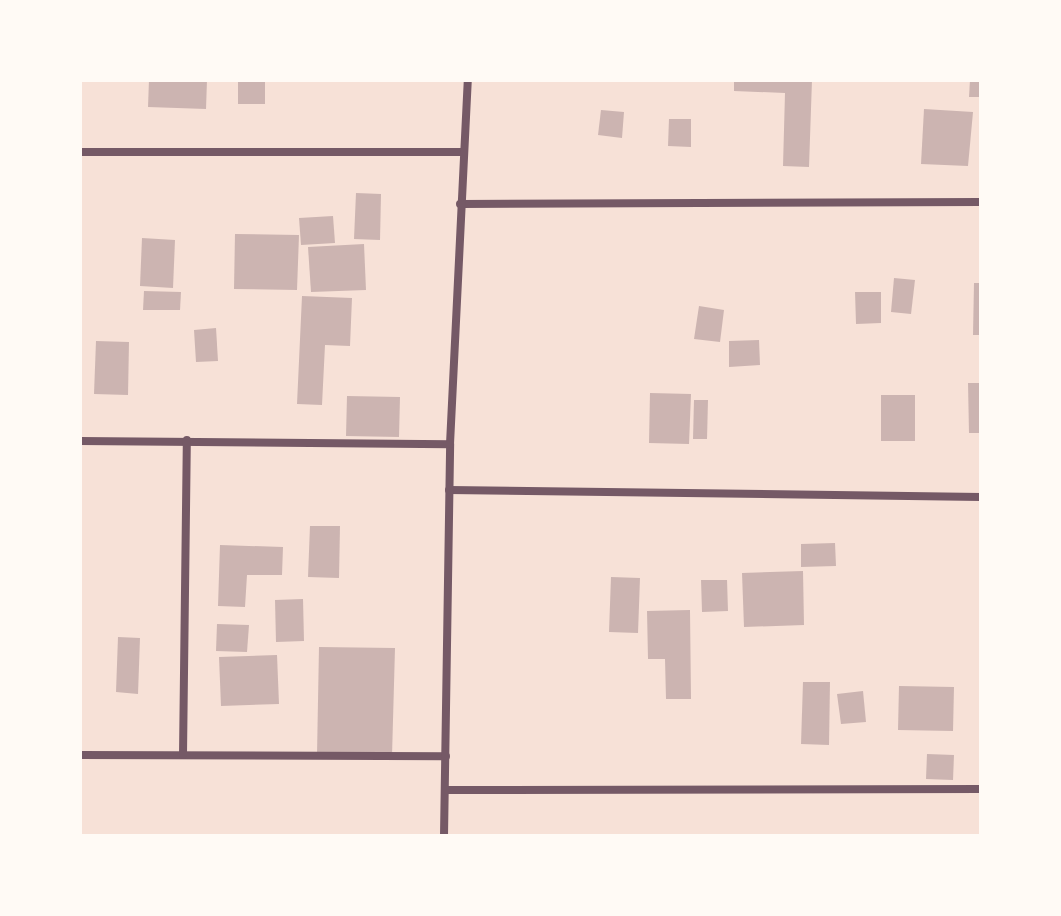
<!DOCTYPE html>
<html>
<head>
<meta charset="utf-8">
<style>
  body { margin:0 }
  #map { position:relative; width:1061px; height:916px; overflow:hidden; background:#f7e1d7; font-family:Manrope,sans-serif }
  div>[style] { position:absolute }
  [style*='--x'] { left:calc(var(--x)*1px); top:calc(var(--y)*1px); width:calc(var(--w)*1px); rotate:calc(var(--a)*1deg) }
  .building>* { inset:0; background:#ccb4b1 }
  .minor>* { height:8px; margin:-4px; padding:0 4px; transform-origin:4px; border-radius:4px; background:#755966 }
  span { translate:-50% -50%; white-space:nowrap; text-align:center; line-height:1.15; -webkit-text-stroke:7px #fffaf5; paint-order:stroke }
  .frame { position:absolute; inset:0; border:82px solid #fffaf5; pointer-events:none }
</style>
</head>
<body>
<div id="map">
  <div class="building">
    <i style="clip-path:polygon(149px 80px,207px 80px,206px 109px,148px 107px)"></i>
    <i style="clip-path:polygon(238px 80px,265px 80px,265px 104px,238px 104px)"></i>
    <i style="clip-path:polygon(734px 80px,812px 80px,809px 167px,783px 166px,785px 93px,734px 91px)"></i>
    <i style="clip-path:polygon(970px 80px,981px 80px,981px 97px,969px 97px)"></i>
    <i style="clip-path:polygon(924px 109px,973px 112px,968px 166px,921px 164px)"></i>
    <i style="clip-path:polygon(601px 110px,624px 112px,622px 138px,598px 135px)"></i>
    <i style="clip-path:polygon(669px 119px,691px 119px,691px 147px,668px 146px)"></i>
    <i style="clip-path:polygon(356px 193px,381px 194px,380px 240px,354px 239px)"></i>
    <i style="clip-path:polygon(333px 216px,335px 243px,301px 245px,299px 218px)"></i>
    <i style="clip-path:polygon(235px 234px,299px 235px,297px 290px,234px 289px)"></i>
    <i style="clip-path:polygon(142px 238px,175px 240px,173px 288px,140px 286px)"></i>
    <i style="clip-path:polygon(364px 244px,366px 290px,311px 292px,308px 247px)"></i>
    <i style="clip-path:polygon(894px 278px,915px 280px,911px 314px,891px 312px)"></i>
    <i style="clip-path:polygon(974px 283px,981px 283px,981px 335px,973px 335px)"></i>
    <i style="clip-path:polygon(144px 291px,181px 292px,180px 310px,143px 310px)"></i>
    <i style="clip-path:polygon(855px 292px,881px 292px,881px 323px,856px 324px)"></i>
    <i style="clip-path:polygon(302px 296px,352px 298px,350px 346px,325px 345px,322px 405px,297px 404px)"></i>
    <i style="clip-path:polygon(699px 306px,724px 310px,720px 342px,694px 339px)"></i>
    <i style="clip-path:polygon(216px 328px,218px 361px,196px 362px,194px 330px)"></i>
    <i style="clip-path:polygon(759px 340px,760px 365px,729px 367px,729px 341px)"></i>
    <i style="clip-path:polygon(96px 341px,129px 342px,128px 395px,94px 394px)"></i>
    <i style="clip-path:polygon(968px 383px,981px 383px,981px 433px,969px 433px)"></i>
    <i style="clip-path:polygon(650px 393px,691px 394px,689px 444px,649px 443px)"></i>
    <i style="clip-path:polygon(881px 395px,915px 395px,915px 441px,881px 441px)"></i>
    <i style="clip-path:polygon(347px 396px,400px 397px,399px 437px,346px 436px)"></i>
    <i style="clip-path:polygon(694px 400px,708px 400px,707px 439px,693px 439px)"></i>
    <i style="clip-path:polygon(310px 526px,340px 526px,339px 578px,308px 577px)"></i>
    <i style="clip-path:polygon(835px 543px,836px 566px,801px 567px,801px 544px)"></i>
    <i style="clip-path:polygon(220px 545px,283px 547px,282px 575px,247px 575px,245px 607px,218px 606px)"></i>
    <i style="clip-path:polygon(803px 571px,804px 625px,744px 627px,742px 573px)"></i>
    <i style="clip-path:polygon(611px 577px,640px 578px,638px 633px,609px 632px)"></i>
    <i style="clip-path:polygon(701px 580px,727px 580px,728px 611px,702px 612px)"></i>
    <i style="clip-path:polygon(303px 599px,304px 641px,276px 642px,275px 600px)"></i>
    <i style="clip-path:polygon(690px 610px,691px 699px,666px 699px,665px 659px,648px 659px,647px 611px)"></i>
    <i style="clip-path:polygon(217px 624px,249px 625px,247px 652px,216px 651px)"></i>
    <i style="clip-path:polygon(118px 637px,140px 638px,138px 694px,116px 692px)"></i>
    <i style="clip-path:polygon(319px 647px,395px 648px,392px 756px,317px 755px)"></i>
    <i style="clip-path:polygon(277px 655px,279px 704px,221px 706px,219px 657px)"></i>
    <i style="clip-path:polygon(803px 682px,830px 682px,829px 745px,801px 744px)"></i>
    <i style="clip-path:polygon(899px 686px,954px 687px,953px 731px,898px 730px)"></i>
    <i style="clip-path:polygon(863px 691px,866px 722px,841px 724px,837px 694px)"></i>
    <i style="clip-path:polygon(927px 754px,954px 755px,953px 780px,926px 779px)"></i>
  </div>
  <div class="minor">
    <i style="--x:80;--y:152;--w:384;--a:0"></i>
    <i style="--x:460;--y:204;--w:521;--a:-0.22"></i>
    <i style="--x:80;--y:441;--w:370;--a:0.5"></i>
    <i style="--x:449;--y:490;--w:532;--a:0.75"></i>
    <i style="--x:80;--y:755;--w:366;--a:0.2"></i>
    <i style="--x:183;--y:755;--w:315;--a:-89.3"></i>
    <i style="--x:445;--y:790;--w:536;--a:-0.11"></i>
    <i style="--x:444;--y:836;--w:392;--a:-89.1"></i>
    <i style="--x:450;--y:444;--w:364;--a:-87.2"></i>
  </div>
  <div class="frame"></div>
</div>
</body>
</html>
